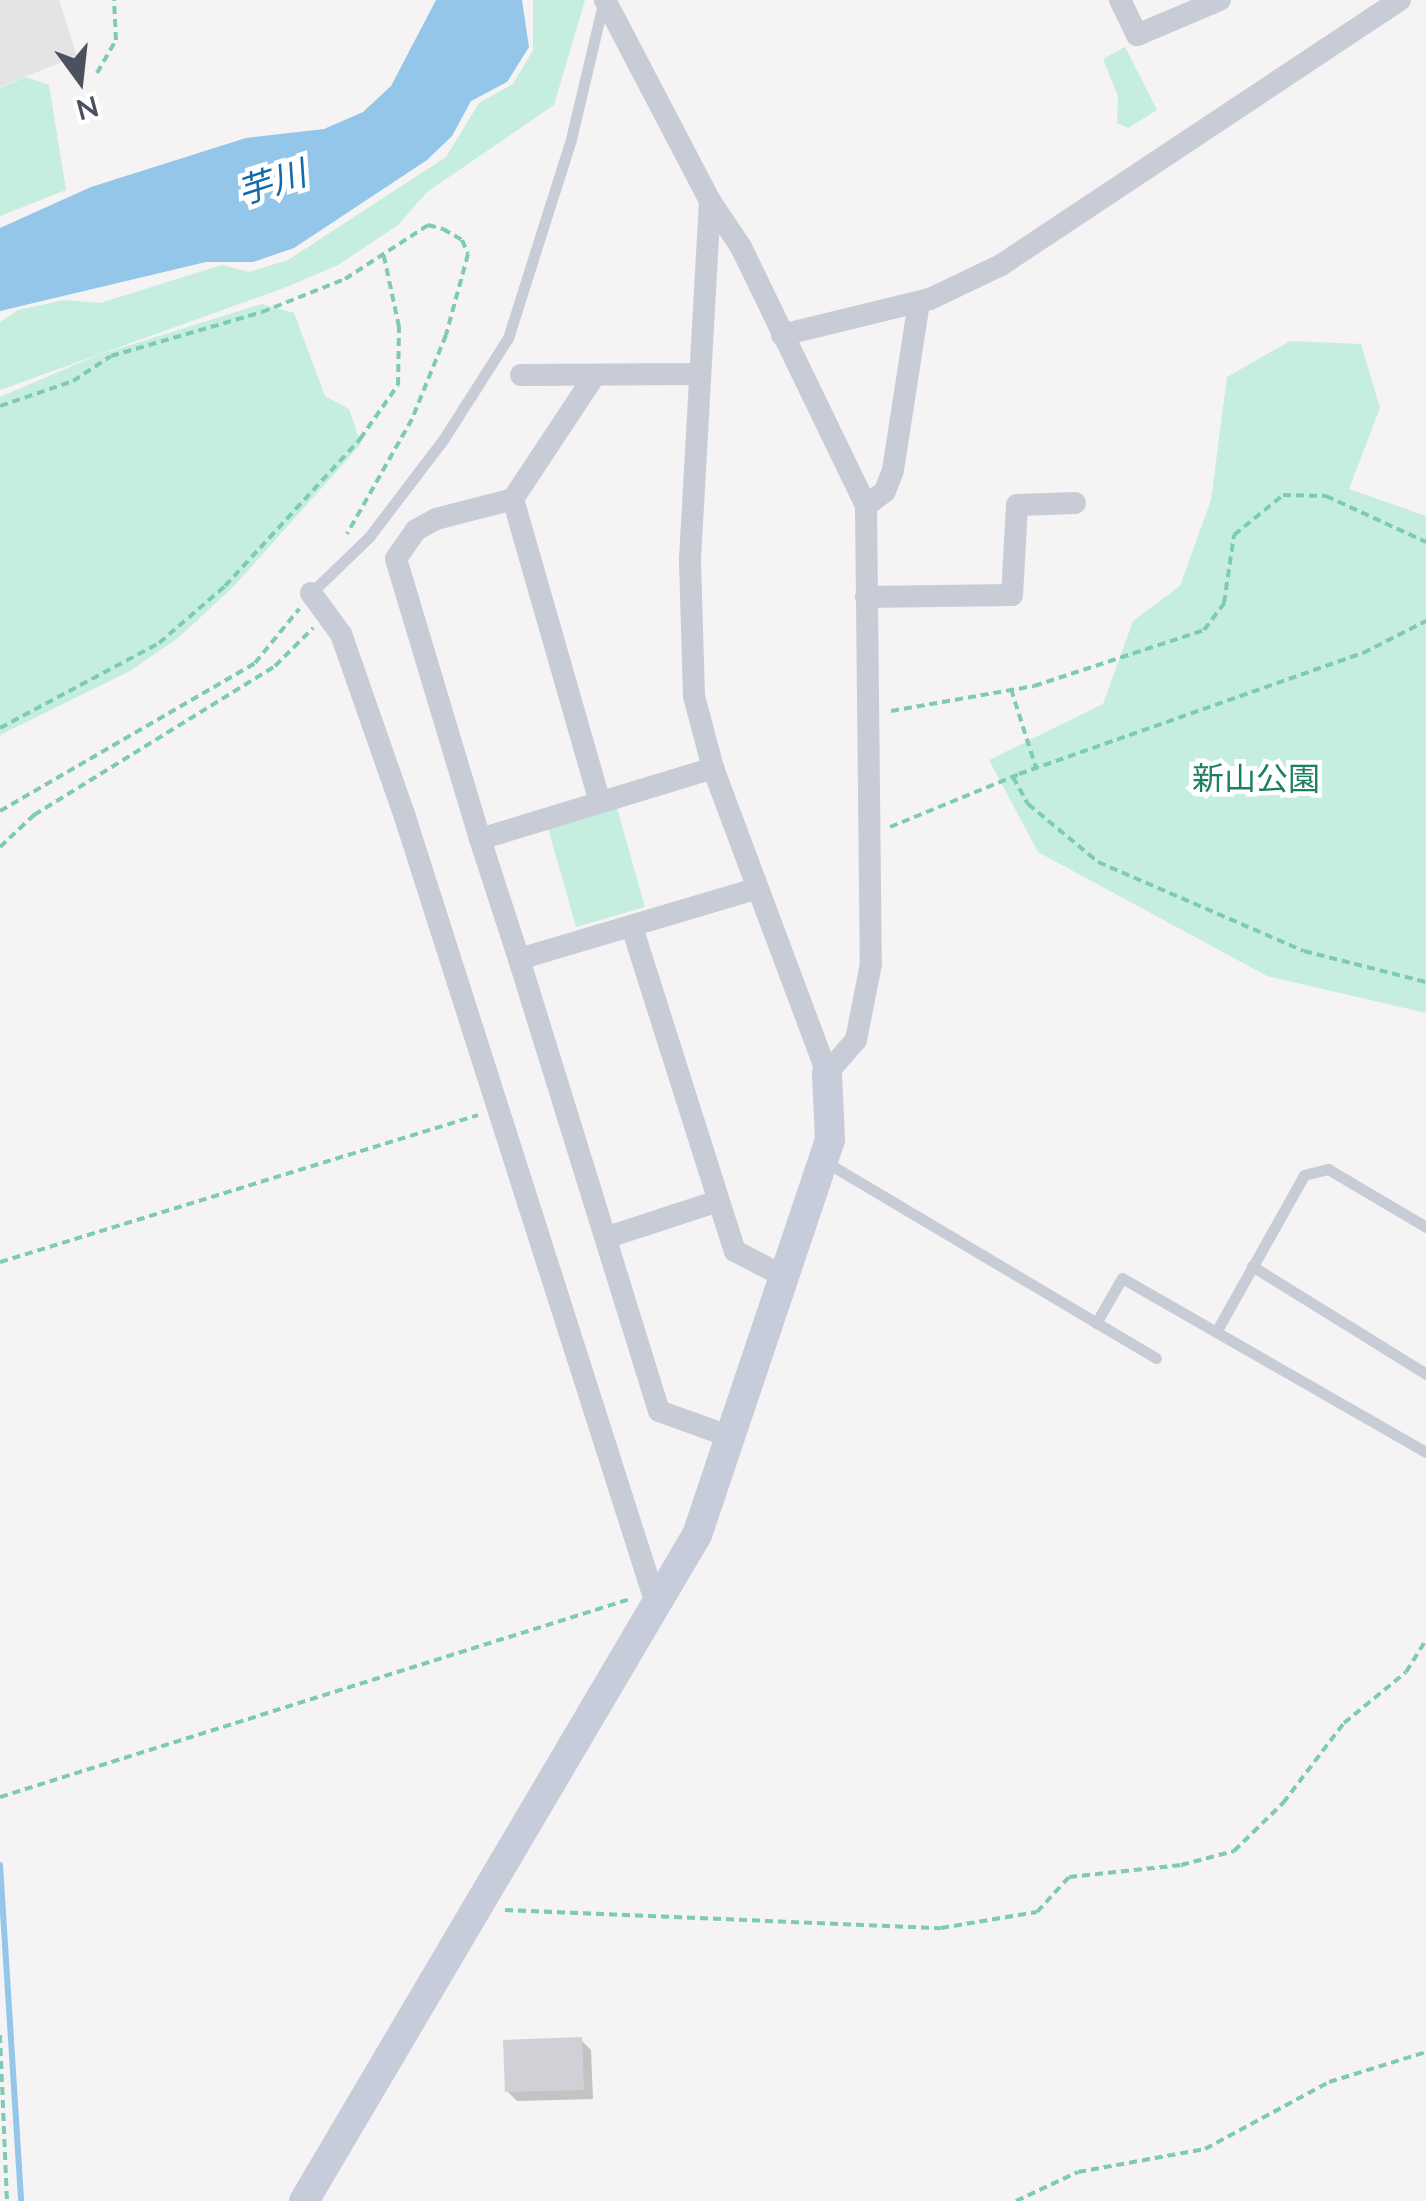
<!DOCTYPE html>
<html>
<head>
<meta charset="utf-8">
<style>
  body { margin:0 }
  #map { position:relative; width:1426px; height:2201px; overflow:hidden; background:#f5f3f3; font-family:Lato,"Noto Sans JP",sans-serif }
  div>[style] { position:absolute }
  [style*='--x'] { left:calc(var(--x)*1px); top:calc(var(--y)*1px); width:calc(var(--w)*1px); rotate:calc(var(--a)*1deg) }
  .education>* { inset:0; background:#e5e4e4 }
  .green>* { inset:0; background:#c5eede }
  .water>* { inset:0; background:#94c6e9 }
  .shadow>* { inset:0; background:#0003 }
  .stream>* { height:6px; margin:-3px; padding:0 3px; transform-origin:3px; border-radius:3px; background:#94c6e9 }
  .building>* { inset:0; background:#d0d1d6 }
  .path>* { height:4px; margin-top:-2px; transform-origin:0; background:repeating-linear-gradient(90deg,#7ecbb5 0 8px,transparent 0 13px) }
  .lane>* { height:11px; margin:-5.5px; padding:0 5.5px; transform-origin:5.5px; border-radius:5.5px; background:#c7ccd6 }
  .street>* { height:22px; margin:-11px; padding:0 11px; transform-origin:11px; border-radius:11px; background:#c7ccd6 }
  .secondary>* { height:30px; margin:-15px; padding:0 15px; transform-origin:15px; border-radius:15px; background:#c7ccda }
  span { translate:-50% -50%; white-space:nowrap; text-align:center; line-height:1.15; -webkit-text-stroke:9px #fff; paint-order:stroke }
  .park-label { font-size:32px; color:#1d8063 }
  .water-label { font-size:35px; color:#146ba9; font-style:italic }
  .north { position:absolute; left:30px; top:30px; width:100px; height:100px; -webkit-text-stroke:8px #fff; paint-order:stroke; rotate:165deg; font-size:28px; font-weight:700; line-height:40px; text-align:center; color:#4b515f }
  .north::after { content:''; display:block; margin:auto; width:35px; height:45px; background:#4b515f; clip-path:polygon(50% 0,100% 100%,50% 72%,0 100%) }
</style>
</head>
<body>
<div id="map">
  <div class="education">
    <i style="clip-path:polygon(0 0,59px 0,77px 56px,0 87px)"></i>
  </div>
  <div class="green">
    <i style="clip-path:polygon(533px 0,585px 0,554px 105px,427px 192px,398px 225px,338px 265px,284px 288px,0 390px,0 322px,18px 310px,64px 300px,100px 303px,222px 265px,249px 272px,288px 260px,446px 157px,479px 103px,513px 84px,533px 50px)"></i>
    <i style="clip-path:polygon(1125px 47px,1157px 110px,1128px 128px,1117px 123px,1118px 96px,1103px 59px)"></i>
    <i style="clip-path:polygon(26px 77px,49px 85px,66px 190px,0 216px,0 88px)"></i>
    <i style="clip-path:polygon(262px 304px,294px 313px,325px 396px,349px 409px,361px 444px,234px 586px,178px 638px,130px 671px,0 735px,0 397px,98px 355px)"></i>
    <i style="clip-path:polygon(1290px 341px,1361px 344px,1380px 408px,1349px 489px,1426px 516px,1426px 1013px,1267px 976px,1038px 852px,989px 760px,1103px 704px,1133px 621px,1180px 586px,1211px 500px,1227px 377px)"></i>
    <i style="clip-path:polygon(617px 808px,645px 907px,576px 927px,548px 828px)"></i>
  </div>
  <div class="water">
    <i style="clip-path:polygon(436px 0,522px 0,529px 47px,507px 82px,471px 101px,452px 136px,427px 160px,294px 248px,253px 262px,206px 262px,0 311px,0 228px,91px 187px,246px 138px,324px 129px,363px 112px,391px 86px)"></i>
  </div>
  <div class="shadow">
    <i style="clip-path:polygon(581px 2040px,591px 2050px,593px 2099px,517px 2101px,507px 2091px)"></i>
  </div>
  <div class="stream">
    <i style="--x:0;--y:1865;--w:337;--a:86.4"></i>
  </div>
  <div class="building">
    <i style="clip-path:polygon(582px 2037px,584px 2090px,505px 2092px,503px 2040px)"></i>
  </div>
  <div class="path">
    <i style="--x:97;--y:73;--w:38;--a:-60"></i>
    <i style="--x:116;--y:40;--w:40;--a:-92.9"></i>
    <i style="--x:0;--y:406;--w:77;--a:-18.9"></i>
    <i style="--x:73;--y:381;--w:45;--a:-33.3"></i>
    <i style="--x:111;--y:356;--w:157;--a:-16.2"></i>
    <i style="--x:262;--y:312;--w:89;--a:-21.7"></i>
    <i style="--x:345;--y:279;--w:99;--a:-33"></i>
    <i style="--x:428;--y:225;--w:16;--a:15"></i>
    <i style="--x:443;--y:229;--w:22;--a:30"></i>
    <i style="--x:462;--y:240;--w:15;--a:67"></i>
    <i style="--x:468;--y:254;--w:84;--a:105.2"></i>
    <i style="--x:446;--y:335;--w:91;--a:112"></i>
    <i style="--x:412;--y:419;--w:132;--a:119.5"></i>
    <i style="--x:1011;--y:689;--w:83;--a:72.4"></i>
    <i style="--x:891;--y:711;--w:145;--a:-9.9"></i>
    <i style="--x:1034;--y:686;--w:179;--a:-18.2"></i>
    <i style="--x:1204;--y:630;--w:34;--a:-53"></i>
    <i style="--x:1224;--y:603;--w:69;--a:-81.6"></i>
    <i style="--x:1234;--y:535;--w:63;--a:-39.2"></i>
    <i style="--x:1283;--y:495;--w:43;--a:1.3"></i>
    <i style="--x:1326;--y:496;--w:110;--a:24.7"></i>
    <i style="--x:0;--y:728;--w:180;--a:-28.1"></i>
    <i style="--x:159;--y:643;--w:87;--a:-40.8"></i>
    <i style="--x:225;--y:586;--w:200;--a:-47.4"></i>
    <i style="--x:360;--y:439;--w:66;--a:-54.9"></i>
    <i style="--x:398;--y:385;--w:58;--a:-89"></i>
    <i style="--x:399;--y:327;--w:77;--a:-102"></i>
    <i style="--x:1013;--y:777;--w:31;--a:61"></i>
    <i style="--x:1028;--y:804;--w:91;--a:39.6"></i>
    <i style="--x:1098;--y:862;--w:224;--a:23.4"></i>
    <i style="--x:1304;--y:951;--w:126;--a:14.3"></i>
    <i style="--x:0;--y:811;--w:295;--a:-30.1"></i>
    <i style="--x:255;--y:663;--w:70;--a:-50.8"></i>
    <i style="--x:890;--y:827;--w:139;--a:-22.3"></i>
    <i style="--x:1019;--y:774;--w:365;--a:-19.4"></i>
    <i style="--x:1363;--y:653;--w:71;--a:-26.9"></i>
    <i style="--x:0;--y:847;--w:47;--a:-43.3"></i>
    <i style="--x:34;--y:815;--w:283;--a:-31.7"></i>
    <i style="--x:275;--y:666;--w:54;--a:-45"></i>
    <i style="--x:0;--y:1262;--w:500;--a:-17.09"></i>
    <i style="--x:0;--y:1797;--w:660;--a:-17.45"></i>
    <i style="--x:505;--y:1910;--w:436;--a:2.4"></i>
    <i style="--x:941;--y:1928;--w:97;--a:-9.5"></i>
    <i style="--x:1037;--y:1912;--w:47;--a:-47.6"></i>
    <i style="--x:1069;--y:1877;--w:113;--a:-6.1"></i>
    <i style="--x:1181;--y:1865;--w:55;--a:-14.8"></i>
    <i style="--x:1234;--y:1851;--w:69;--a:-44.4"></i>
    <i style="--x:1283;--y:1803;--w:101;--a:-52.7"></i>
    <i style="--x:1344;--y:1723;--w:80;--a:-39.4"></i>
    <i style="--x:1406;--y:1672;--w:38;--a:-58"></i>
    <i style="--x:0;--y:2035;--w:166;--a:87.6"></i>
    <i style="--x:1016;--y:2201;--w:68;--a:-25.1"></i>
    <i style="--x:1078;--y:2172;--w:129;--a:-10.3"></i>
    <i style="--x:1205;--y:2149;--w:141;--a:-28.4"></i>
    <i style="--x:1329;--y:2082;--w:102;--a:-17.2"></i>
  </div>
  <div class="lane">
    <i style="--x:311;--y:593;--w:81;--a:-44"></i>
    <i style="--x:369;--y:537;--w:122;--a:-52.7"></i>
    <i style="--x:443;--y:440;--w:121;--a:-57.5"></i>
    <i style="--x:508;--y:338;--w:209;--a:-72.4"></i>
    <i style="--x:571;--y:139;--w:139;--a:-76.7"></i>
    <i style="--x:824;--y:1161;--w:386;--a:30.7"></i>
    <i style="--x:1252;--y:1266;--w:205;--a:31.8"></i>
    <i style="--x:1096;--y:1323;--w:52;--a:-60"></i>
    <i style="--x:1122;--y:1278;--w:350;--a:29.8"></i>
    <i style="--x:1216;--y:1332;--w:180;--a:-60.7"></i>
    <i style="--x:1304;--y:1175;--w:25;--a:-14"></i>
    <i style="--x:1328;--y:1169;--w:114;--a:30.6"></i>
  </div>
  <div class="street">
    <i style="--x:605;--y:0;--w:227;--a:62.4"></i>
    <i style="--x:710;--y:201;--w:55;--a:56"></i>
    <i style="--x:741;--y:247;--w:288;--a:64.2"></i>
    <i style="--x:866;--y:506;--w:458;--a:89.4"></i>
    <i style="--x:871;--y:964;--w:77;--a:101.2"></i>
    <i style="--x:856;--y:1040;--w:44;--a:131.3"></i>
    <i style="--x:827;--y:1073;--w:326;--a:-110.5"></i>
    <i style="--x:713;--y:768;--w:74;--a:-104.8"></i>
    <i style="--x:694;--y:696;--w:137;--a:-91.7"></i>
    <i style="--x:690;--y:559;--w:359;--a:-86.8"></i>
    <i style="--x:1120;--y:0;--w:39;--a:64"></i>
    <i style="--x:1137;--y:35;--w:90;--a:-22.9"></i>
    <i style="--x:782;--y:335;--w:152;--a:-13.7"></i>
    <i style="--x:930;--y:299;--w:79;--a:-25.6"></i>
    <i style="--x:1001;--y:265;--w:479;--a:-33.6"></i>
    <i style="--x:521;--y:375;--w:178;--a:-0.3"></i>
    <i style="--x:595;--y:375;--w:149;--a:123.5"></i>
    <i style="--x:513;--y:499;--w:80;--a:165.4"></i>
    <i style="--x:436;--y:519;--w:23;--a:151"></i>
    <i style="--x:416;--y:530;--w:35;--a:125"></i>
    <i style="--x:396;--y:559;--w:292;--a:73.3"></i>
    <i style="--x:480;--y:839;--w:126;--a:72"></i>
    <i style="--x:519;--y:959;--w:249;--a:-16.5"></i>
    <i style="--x:513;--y:499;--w:315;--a:74"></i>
    <i style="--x:866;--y:506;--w:24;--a:-38"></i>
    <i style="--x:885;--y:491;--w:22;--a:-69"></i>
    <i style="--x:893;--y:470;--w:170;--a:-81.2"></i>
    <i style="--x:311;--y:593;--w:51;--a:53.8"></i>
    <i style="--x:341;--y:634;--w:194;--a:70.7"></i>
    <i style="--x:405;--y:817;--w:812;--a:72.3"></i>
    <i style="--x:652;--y:1591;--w:14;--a:34"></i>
    <i style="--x:866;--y:597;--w:146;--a:-0.8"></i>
    <i style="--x:1012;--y:595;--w:90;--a:-86.8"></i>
    <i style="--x:1017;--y:505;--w:58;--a:-2"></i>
    <i style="--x:480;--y:839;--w:244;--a:-16.9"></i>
    <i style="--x:632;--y:927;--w:340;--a:72.4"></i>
    <i style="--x:735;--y:1251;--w:54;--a:27.5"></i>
    <i style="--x:519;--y:959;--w:473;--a:72.8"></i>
    <i style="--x:659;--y:1411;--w:77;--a:19.9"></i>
    <i style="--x:608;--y:1237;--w:116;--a:-18.1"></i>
  </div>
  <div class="secondary">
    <i style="--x:304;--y:2201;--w:773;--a:-59.46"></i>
    <i style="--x:697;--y:1535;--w:417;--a:-71.4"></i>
    <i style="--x:830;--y:1140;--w:67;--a:-92.6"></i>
  </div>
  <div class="park-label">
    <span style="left:1256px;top:778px">新山公園</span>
  </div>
  <div class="water-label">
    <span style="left:271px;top:181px;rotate:-18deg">芋川</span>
  </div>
  <div class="north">N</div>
</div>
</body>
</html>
